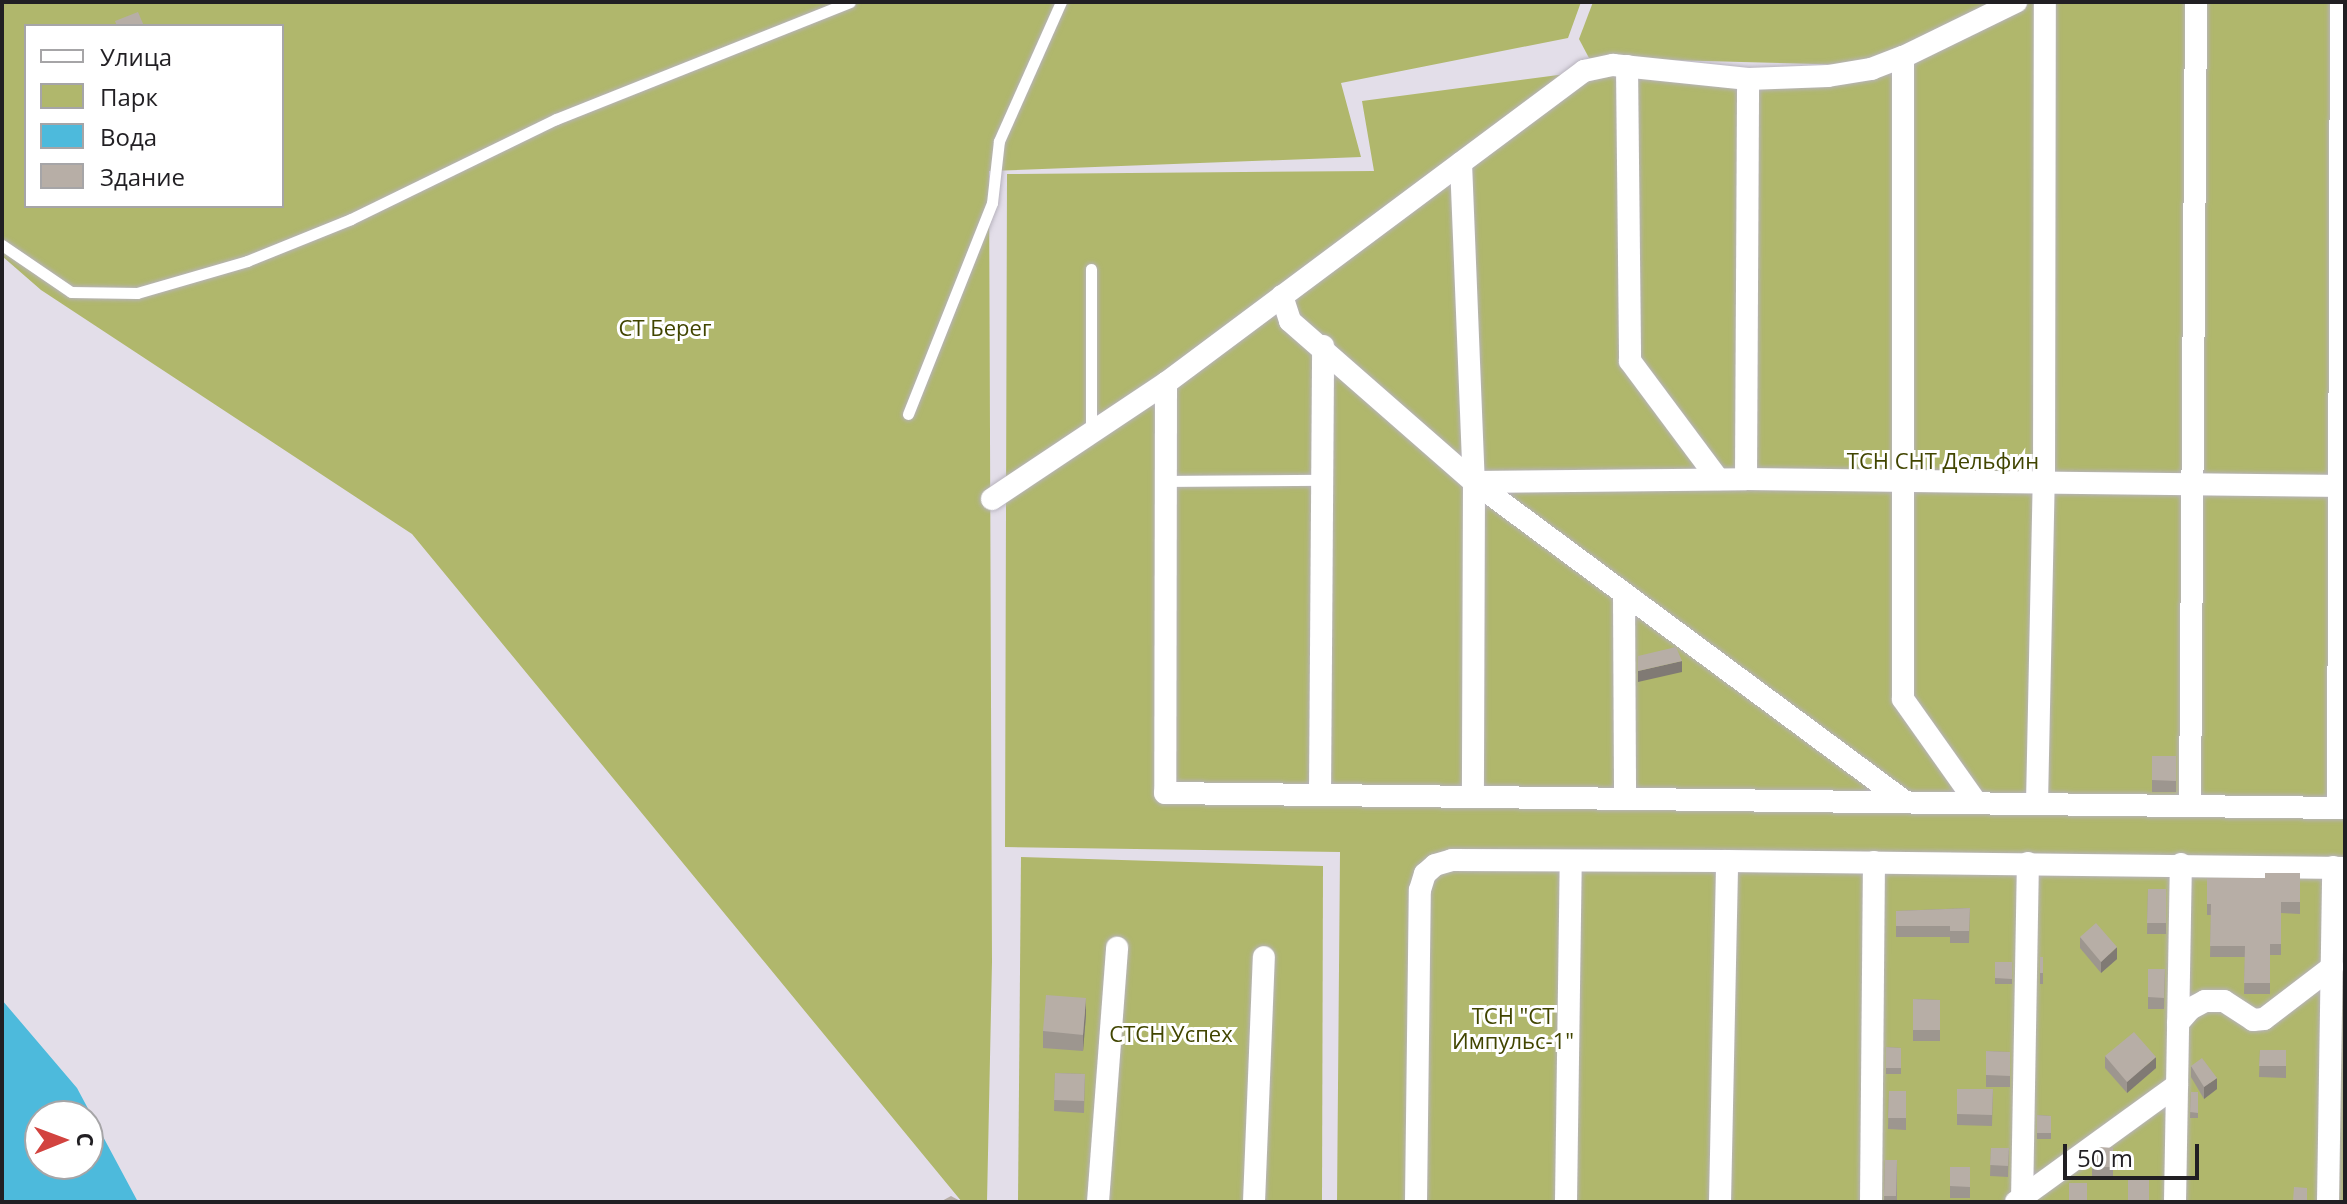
<!DOCTYPE html>
<html>
<head>
<meta charset="utf-8">
<style>
  body { margin:0 }
  #map { position:relative; width:2347px; height:1204px; overflow:hidden; background:#e3dee9; font-family:"Open Sans",sans-serif }
  div>[style] { position:absolute }
  [style*='--x'] { left:calc(var(--x)*1px); top:calc(var(--y)*1px); width:calc(var(--w)*1px); rotate:calc(var(--a)*1deg) }
  .green>* { inset:0; background:#b0b76c }
  .water>* { inset:0; background:#4dbadc }
  .roads { filter:drop-shadow(0 0 2px #b7b3bd) drop-shadow(0 0 2px #b7b3bd) }
  .lane>* { height:11px; margin:-5.5px; padding:0 5.5px; transform-origin:5.5px; border-radius:5.5px; background:#fff }
  .street>* { height:22px; margin:-11px; padding:0 11px; transform-origin:11px; border-radius:11px; background:#fff }
  .wall>* { inset:0; background:#9d968f }
  .shaded-wall>* { inset:0; background:#807a74 }
  .building>* { inset:0; background:#b7aea6 }
  span { translate:-50% -50%; white-space:nowrap; text-align:center; line-height:1.15; -webkit-text-stroke:6px #fff; paint-order:stroke }
  .park-label { font-size:22px; color:#414500 }
  .frame { position:absolute; inset:0; border:4px solid #211f23; pointer-events:none }
  .legend { position:absolute; left:24px; top:24px; width:260px; height:184px; box-sizing:border-box; background:#fff; border:2px solid #a6a5a7; margin:0; padding:10px 14px; list-style:none; font-size:24px; color:#211f23 }
  .legend li { display:flex; align-items:center; gap:16px; height:40px }
  .legend b { width:40px; border:2px solid #a6a5a7 }
  .north { position:absolute; left:24px; top:1100px; width:80px; height:80px; box-sizing:border-box; background:#fff; border:2px solid #a6a5a7; border-radius:50%; rotate:89deg; font-size:22px; font-weight:700; line-height:32px; text-align:center; color:#211f23 }
  .north::after { content:''; display:block; margin:auto; width:28px; height:36px; background:#d2433f; clip-path:polygon(50% 0,100% 100%,50% 72%,0 100%) }
  .scale { position:absolute; left:2063px; top:1144px; width:136px; height:36px; box-sizing:border-box; border:4px solid #211f23; border-top:0; padding-left:10px; font-size:24px; line-height:28px; white-space:nowrap; color:#211f23; -webkit-text-stroke:6px #fff; paint-order:stroke }
</style>
</head>
<body>
<div id="map">
  <div class="green">
    <i style="clip-path:polygon(evenodd,2px 2px,1581px 2px,1568px 38px,1341px 83px,1361px 157px,989px 171px,992px 962px,987px 1202px,962px 1202px,412px 534px,41px 290px,2px 256px,2px 2px,26px 26px,282px 26px,282px 206px,26px 206px,26px 26px)"></i>
    <i style="clip-path:polygon(1593px 2px,1998px 2px,1900px 49px,1852px 65px,1589px 58px,1579px 39px)"></i>
    <i style="clip-path:polygon(2033px 2px,2345px 2px,2345px 1202px,1337px 1202px,1340px 852px,1005px 847px,1007px 174px,1374px 171px,1362px 101px,1627px 66px,1852px 70px)"></i>
    <i style="clip-path:polygon(1021px 857px,1323px 866px,1322px 1202px,1018px 1202px)"></i>
  </div>
  <div class="water">
    <i style="clip-path:polygon(evenodd,2px 1000px,77px 1088px,138px 1202px,2px 1202px,2px 1000px,40px 1116px,88px 1116px,88px 1164px,40px 1164px,40px 1116px)"></i>
  </div>
  <div class="roads">
    <div class="lane">
      <i style="--x:2;--y:245;--w:83;--a:34.3"></i>
      <i style="--x:71;--y:292;--w:66;--a:0.9"></i>
      <i style="--x:137;--y:293;--w:115;--a:-16.2"></i>
      <i style="--x:247;--y:261;--w:112;--a:-22"></i>
      <i style="--x:351;--y:219;--w:228;--a:-26"></i>
      <i style="--x:556;--y:119;--w:316;--a:-21.7"></i>
      <i style="--x:1091;--y:269;--w:163;--a:90"></i>
      <i style="--x:908;--y:414;--w:227;--a:-68.3"></i>
      <i style="--x:992;--y:203;--w:62;--a:-83.6"></i>
      <i style="--x:999;--y:141;--w:152;--a:-66"></i>
      <i style="--x:1166;--y:481;--w:156;--a:-0.4"></i>
    </div>
    <div class="street">
      <i style="--x:1903;--y:57;--w:642;--a:90"></i>
      <i style="--x:1903;--y:699;--w:126;--a:54.7"></i>
      <i style="--x:1627;--y:66;--w:295;--a:89.4"></i>
      <i style="--x:1630;--y:361;--w:147;--a:53.3"></i>
      <i style="--x:1461;--y:163;--w:319;--a:87.7"></i>
      <i style="--x:1474;--y:482;--w:314;--a:90.2"></i>
      <i style="--x:1282;--y:296;--w:26;--a:72"></i>
      <i style="--x:1290;--y:321;--w:244;--a:41.2"></i>
      <i style="--x:1474;--y:482;--w:535;--a:36.57"></i>
      <i style="--x:1166;--y:383;--w:410;--a:90.1"></i>
      <i style="--x:1165;--y:793;--w:1180;--a:0.73"></i>
      <i style="--x:1746;--y:479;--w:400;--a:-89.7"></i>
      <i style="--x:1474;--y:482;--w:272;--a:-0.6"></i>
      <i style="--x:1746;--y:479;--w:599;--a:0.67"></i>
      <i style="--x:992;--y:499;--w:209;--a:-33.7"></i>
      <i style="--x:1166;--y:383;--w:522;--a:-36.74"></i>
      <i style="--x:1584;--y:71;--w:30;--a:-12"></i>
      <i style="--x:1613;--y:65;--w:136;--a:5.9"></i>
      <i style="--x:1748;--y:79;--w:80;--a:-2.1"></i>
      <i style="--x:1828;--y:76;--w:44;--a:-9.2"></i>
      <i style="--x:1871;--y:69;--w:34;--a:-21"></i>
      <i style="--x:1903;--y:57;--w:126;--a:-26"></i>
      <i style="--x:1624;--y:595;--w:202;--a:89.7"></i>
      <i style="--x:1320;--y:795;--w:449;--a:-89.6"></i>
      <i style="--x:2037;--y:803;--w:321;--a:-88.8"></i>
      <i style="--x:2044;--y:482;--w:480;--a:-89.9"></i>
      <i style="--x:2190;--y:805;--w:803;--a:-89.57"></i>
      <i style="--x:2338;--y:807;--w:805;--a:-89.79"></i>
      <i style="--x:2178;--y:1023;--w:18;--a:-49"></i>
      <i style="--x:2190;--y:1009;--w:17;--a:-28"></i>
      <i style="--x:2205;--y:1001;--w:19;--a:0"></i>
      <i style="--x:2224;--y:1001;--w:35;--a:33"></i>
      <i style="--x:2253;--y:1020;--w:11;--a:-5"></i>
      <i style="--x:2264;--y:1019;--w:86;--a:-37.4"></i>
      <i style="--x:1098;--y:1202;--w:255;--a:-85.7"></i>
      <i style="--x:1254;--y:1202;--w:245;--a:-87.7"></i>
      <i style="--x:1416;--y:1202;--w:312;--a:-89.3"></i>
      <i style="--x:1420;--y:890;--w:17;--a:-73"></i>
      <i style="--x:1425;--y:874;--w:13;--a:-42"></i>
      <i style="--x:1435;--y:865;--w:18;--a:-16"></i>
      <i style="--x:1452;--y:860;--w:275;--a:0.2"></i>
      <i style="--x:1727;--y:861;--w:618;--a:0.65"></i>
      <i style="--x:1566;--y:1202;--w:341;--a:-89.2"></i>
      <i style="--x:1720;--y:1202;--w:341;--a:-88.8"></i>
      <i style="--x:1871;--y:1202;--w:340;--a:-89.5"></i>
      <i style="--x:2016;--y:1202;--w:199;--a:-36"></i>
      <i style="--x:2022;--y:1202;--w:339;--a:-89"></i>
      <i style="--x:2175;--y:1202;--w:338;--a:-89"></i>
      <i style="--x:2328;--y:1202;--w:335;--a:-89.1"></i>
    </div>
  </div>
  <div class="wall">
    <i style="clip-path:polygon(2152px 756px,2176px 756px,2176px 792px,2152px 792px)"></i>
    <i style="clip-path:polygon(2300px 873px,2300px 914px,2281px 913px,2281px 955px,2270px 955px,2270px 994px,2244px 994px,2245px 957px,2210px 957px,2211px 915px,2207px 915px,2207px 878px,2265px 878px)"></i>
    <i style="clip-path:polygon(2148px 889px,2166px 889px,2166px 934px,2147px 934px)"></i>
    <i style="clip-path:polygon(1970px 908px,1969px 943px,1950px 943px,1950px 937px,1896px 937px,1896px 911px)"></i>
    <i style="clip-path:polygon(2080px 937px,2117px 959px,2101px 973px,2080px 948px)"></i>
    <i style="clip-path:polygon(2040px 957px,2043px 957px,2043px 984px,2040px 984px)"></i>
    <i style="clip-path:polygon(1995px 962px,2012px 962px,2012px 984px,1995px 984px)"></i>
    <i style="clip-path:polygon(2148px 969px,2165px 969px,2164px 1009px,2148px 1009px)"></i>
    <i style="clip-path:polygon(1913px 999px,1940px 1000px,1940px 1041px,1913px 1041px)"></i>
    <i style="clip-path:polygon(1086px 1015px,1083px 1051px,1043px 1048px,1043px 1031px)"></i>
    <i style="clip-path:polygon(1886px 1047px,1901px 1048px,1901px 1074px,1886px 1074px)"></i>
    <i style="clip-path:polygon(2260px 1050px,2286px 1050px,2286px 1078px,2259px 1077px)"></i>
    <i style="clip-path:polygon(1986px 1051px,2010px 1052px,2010px 1087px,1986px 1087px)"></i>
    <i style="clip-path:polygon(2105px 1056px,2156px 1068px,2127px 1093px,2105px 1068px)"></i>
    <i style="clip-path:polygon(2191px 1066px,2217px 1089px,2204px 1099px,2191px 1077px)"></i>
    <i style="clip-path:polygon(1055px 1073px,1085px 1074px,1084px 1113px,1054px 1111px)"></i>
    <i style="clip-path:polygon(1957px 1089px,1993px 1089px,1992px 1126px,1957px 1125px)"></i>
    <i style="clip-path:polygon(1889px 1091px,1906px 1091px,1906px 1130px,1888px 1129px)"></i>
    <i style="clip-path:polygon(2191px 1092px,2198px 1092px,2198px 1118px,2190px 1118px)"></i>
    <i style="clip-path:polygon(2037px 1115px,2051px 1116px,2051px 1139px,2037px 1139px)"></i>
    <i style="clip-path:polygon(1991px 1148px,2009px 1148px,2008px 1177px,1990px 1176px)"></i>
    <i style="clip-path:polygon(2113px 1148px,2113px 1179px,2092px 1178px,2092px 1153px)"></i>
    <i style="clip-path:polygon(1885px 1160px,1897px 1160px,1897px 1202px,1884px 1202px)"></i>
    <i style="clip-path:polygon(1950px 1167px,1970px 1167px,1970px 1198px,1950px 1198px)"></i>
    <i style="clip-path:polygon(2128px 1180px,2149px 1180px,2149px 1202px,2128px 1202px)"></i>
  </div>
  <div class="shaded-wall">
    <i style="clip-path:polygon(1682px 661px,1682px 672px,1638px 682px,1638px 671px)"></i>
    <i style="clip-path:polygon(2117px 947px,2117px 959px,2101px 973px,2101px 962px)"></i>
    <i style="clip-path:polygon(1086px 998px,1086px 1015px,1083px 1051px,1083px 1035px)"></i>
    <i style="clip-path:polygon(2156px 1057px,2156px 1068px,2127px 1093px,2127px 1082px)"></i>
    <i style="clip-path:polygon(2217px 1078px,2217px 1089px,2204px 1099px,2204px 1087px)"></i>
  </div>
  <div class="building">
    <i style="clip-path:polygon(138px 12px,144px 26px,117px 26px,115px 21px)"></i>
    <i style="clip-path:polygon(1676px 647px,1682px 661px,1638px 671px,1638px 656px)"></i>
    <i style="clip-path:polygon(2152px 756px,2176px 756px,2176px 781px,2152px 780px)"></i>
    <i style="clip-path:polygon(2265px 873px,2300px 873px,2300px 902px,2281px 902px,2281px 944px,2270px 944px,2270px 983px,2244px 983px,2245px 946px,2210px 946px,2211px 904px,2207px 904px,2207px 878px,2265px 878px)"></i>
    <i style="clip-path:polygon(2148px 889px,2166px 889px,2166px 923px,2147px 923px)"></i>
    <i style="clip-path:polygon(1970px 908px,1969px 931px,1950px 931px,1950px 926px,1896px 926px,1896px 911px)"></i>
    <i style="clip-path:polygon(2096px 923px,2117px 947px,2101px 962px,2080px 937px)"></i>
    <i style="clip-path:polygon(2040px 957px,2043px 957px,2043px 973px,2040px 973px)"></i>
    <i style="clip-path:polygon(1995px 962px,2012px 962px,2012px 979px,1995px 978px)"></i>
    <i style="clip-path:polygon(2148px 969px,2165px 969px,2164px 998px,2148px 997px)"></i>
    <i style="clip-path:polygon(1046px 995px,1086px 998px,1083px 1035px,1043px 1031px)"></i>
    <i style="clip-path:polygon(1913px 999px,1940px 1000px,1940px 1030px,1913px 1030px)"></i>
    <i style="clip-path:polygon(2134px 1032px,2156px 1057px,2127px 1082px,2105px 1056px)"></i>
    <i style="clip-path:polygon(1886px 1047px,1901px 1048px,1901px 1068px,1886px 1068px)"></i>
    <i style="clip-path:polygon(2260px 1050px,2286px 1050px,2286px 1066px,2259px 1066px)"></i>
    <i style="clip-path:polygon(1986px 1051px,2010px 1052px,2010px 1076px,1986px 1075px)"></i>
    <i style="clip-path:polygon(2202px 1058px,2217px 1078px,2204px 1087px,2191px 1066px)"></i>
    <i style="clip-path:polygon(1055px 1073px,1085px 1074px,1084px 1101px,1054px 1100px)"></i>
    <i style="clip-path:polygon(1957px 1089px,1993px 1089px,1992px 1115px,1957px 1114px)"></i>
    <i style="clip-path:polygon(1889px 1091px,1906px 1091px,1906px 1118px,1888px 1118px)"></i>
    <i style="clip-path:polygon(2191px 1092px,2198px 1092px,2198px 1113px,2190px 1112px)"></i>
    <i style="clip-path:polygon(2037px 1115px,2051px 1116px,2051px 1133px,2037px 1133px)"></i>
    <i style="clip-path:polygon(2100px 1147px,2113px 1148px,2113px 1167px,2092px 1167px,2092px 1153px)"></i>
    <i style="clip-path:polygon(1991px 1148px,2009px 1148px,2008px 1166px,1990px 1165px)"></i>
    <i style="clip-path:polygon(1885px 1160px,1897px 1160px,1896px 1196px,1884px 1196px)"></i>
    <i style="clip-path:polygon(1950px 1167px,1970px 1167px,1970px 1187px,1950px 1186px)"></i>
    <i style="clip-path:polygon(2128px 1180px,2149px 1180px,2149px 1200px,2128px 1200px)"></i>
    <i style="clip-path:polygon(2069px 1183px,2087px 1183px,2087px 1201px,2069px 1201px)"></i>
    <i style="clip-path:polygon(2294px 1187px,2307px 1188px,2307px 1202px,2293px 1202px)"></i>
    <i style="clip-path:polygon(951px 1196px,962px 1202px,940px 1202px)"></i>
  </div>
  <div class="park-label">
    <span style="left:665px;top:328px">СТ Берег</span>
    <span style="left:1943px;top:461px">ТСН СНТ Дельфин</span>
    <span style="left:1513px;top:1028px">ТСН "СТ<br>Импульс-1"</span>
    <span style="left:1171px;top:1034px">СТСН Успех</span>
  </div>
  <div class="frame"></div>
  <ul class="legend">
  <li><b style="height:10px;background:#fff"></b>Улица</li>
  <li><b style="height:22px;background:#b0b76c"></b>Парк</li>
  <li><b style="height:22px;background:#4dbadc"></b>Вода</li>
  <li><b style="height:22px;background:#b7aea6"></b>Здание</li>
  </ul>
  <div class="north">С</div>
  <div class="scale">50 m</div>
</div>
</body>
</html>
